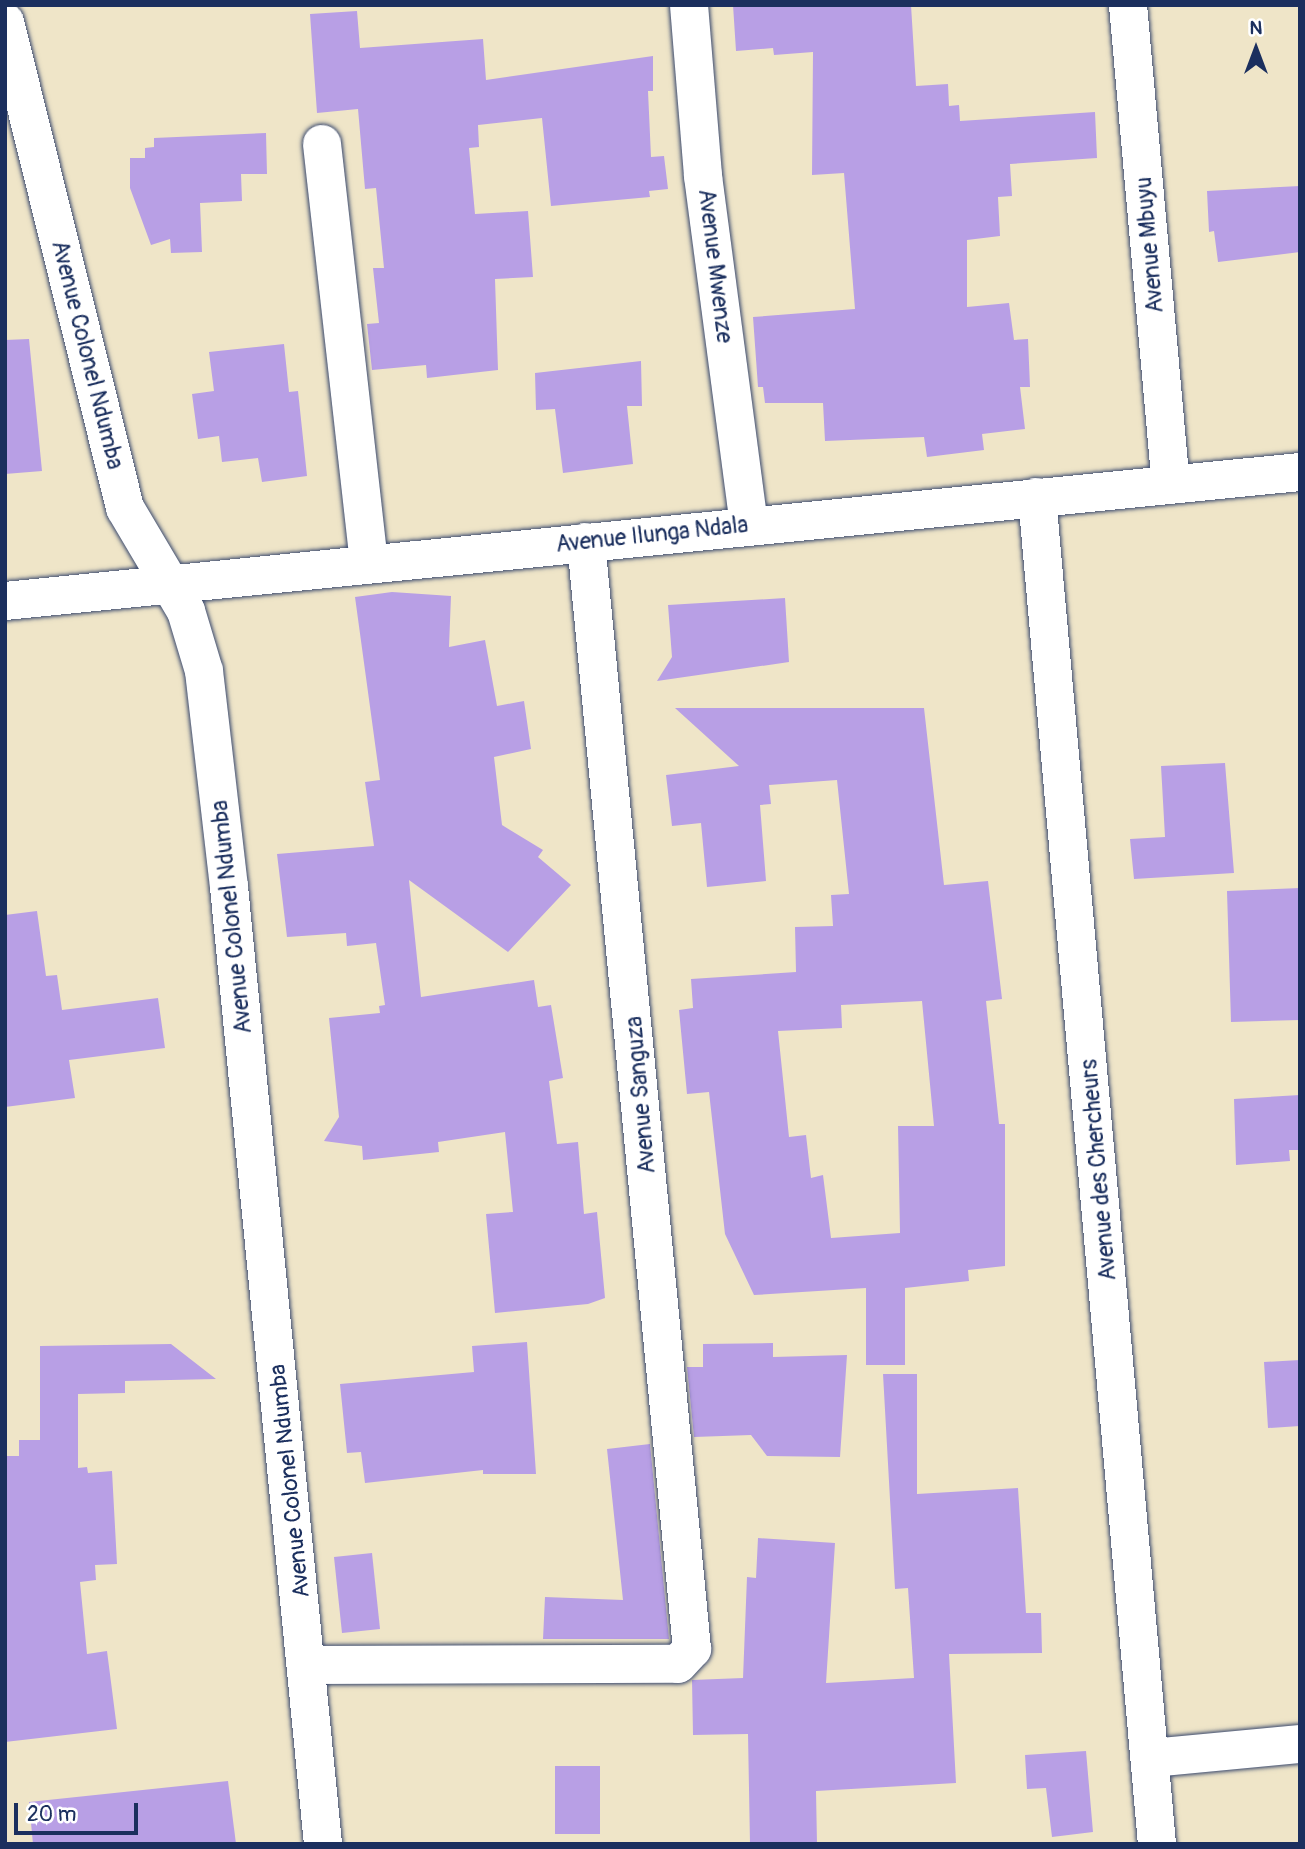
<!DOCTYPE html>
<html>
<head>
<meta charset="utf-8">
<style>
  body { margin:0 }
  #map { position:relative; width:1305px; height:1849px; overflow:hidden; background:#efe5c8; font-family:Pangolin,sans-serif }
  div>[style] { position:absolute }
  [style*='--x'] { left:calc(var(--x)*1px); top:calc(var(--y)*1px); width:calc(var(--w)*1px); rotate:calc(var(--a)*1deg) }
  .building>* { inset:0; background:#b89fe5 }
  .roads { filter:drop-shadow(0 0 2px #3b4a6e) drop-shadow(0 0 2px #3b4a6e) }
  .minor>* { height:38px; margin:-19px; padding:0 19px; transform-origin:19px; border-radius:19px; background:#fff }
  span { translate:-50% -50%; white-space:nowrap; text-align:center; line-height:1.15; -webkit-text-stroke:5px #fff; paint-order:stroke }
  .street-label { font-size:23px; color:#1b2f5e }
  .frame { position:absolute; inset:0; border:7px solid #1b2f5e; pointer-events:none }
  .north { position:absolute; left:1221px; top:14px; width:70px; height:70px; -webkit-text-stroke:5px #fff; paint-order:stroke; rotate:0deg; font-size:19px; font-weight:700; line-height:28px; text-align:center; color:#1b2f5e }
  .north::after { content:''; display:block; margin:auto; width:24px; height:32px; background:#1b2f5e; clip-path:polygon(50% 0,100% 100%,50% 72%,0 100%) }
  .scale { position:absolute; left:14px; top:1803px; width:124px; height:32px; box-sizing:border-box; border:4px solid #1b2f5e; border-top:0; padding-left:9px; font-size:21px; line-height:24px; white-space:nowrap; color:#1b2f5e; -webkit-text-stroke:5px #fff; paint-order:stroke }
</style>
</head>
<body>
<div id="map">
  <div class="building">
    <i style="clip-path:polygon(733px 5px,911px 5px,916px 86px,948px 84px,949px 106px,959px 105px,960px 121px,1095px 112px,1097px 158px,1010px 164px,1012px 196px,998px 197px,1000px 236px,967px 240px,967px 307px,1009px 303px,1014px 340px,1028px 339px,1030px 387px,1020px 387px,1025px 429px,982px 434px,984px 450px,927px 457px,924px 437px,825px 441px,823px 403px,765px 403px,763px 387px,758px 387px,753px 317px,855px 309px,844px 173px,812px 175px,813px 52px,774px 55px,773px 48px,736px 51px)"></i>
    <i style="clip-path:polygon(357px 11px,360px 48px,483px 39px,486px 80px,653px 56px,653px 91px,648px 91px,651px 157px,664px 156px,668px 189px,649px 191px,650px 197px,551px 206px,542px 118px,478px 125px,479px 147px,469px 148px,475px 214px,528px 211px,533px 277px,495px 279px,498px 370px,427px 378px,426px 365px,372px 370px,367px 324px,379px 323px,373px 268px,384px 268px,376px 188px,365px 189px,358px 109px,317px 113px,310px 14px)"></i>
    <i style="clip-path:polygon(266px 133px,267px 174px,241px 174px,242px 201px,200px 203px,202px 252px,171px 253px,170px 239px,151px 245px,130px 188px,130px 158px,145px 158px,145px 148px,154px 147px,154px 138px)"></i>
    <i style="clip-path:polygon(1300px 186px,1300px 252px,1218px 262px,1214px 231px,1209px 232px,1207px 191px)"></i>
    <i style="clip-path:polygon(29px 339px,42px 471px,5px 474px,5px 340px)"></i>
    <i style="clip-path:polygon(284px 344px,289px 392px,298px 391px,307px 476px,262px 482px,258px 458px,222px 462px,219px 436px,198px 439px,192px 394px,214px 391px,209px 352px)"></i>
    <i style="clip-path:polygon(641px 361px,642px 406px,627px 406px,633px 464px,563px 473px,555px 409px,536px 410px,535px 373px)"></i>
    <i style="clip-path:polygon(392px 592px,451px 596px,449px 647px,485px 640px,497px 706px,524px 701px,531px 749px,494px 757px,502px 825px,543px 850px,538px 857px,571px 885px,508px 952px,409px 880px,421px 997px,534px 980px,538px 1007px,551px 1005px,563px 1078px,549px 1081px,557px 1144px,578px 1142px,584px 1214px,597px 1212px,605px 1298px,588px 1304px,495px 1313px,486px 1214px,513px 1212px,505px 1132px,438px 1142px,439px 1152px,363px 1160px,362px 1146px,324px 1141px,339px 1117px,329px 1018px,380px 1013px,379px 1006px,385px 1005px,376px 943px,347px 946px,346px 933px,287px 937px,277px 854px,374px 846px,365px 782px,380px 780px,355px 597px)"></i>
    <i style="clip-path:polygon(785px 598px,789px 662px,657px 681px,672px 657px,668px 605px)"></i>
    <i style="clip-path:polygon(evenodd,675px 708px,924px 708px,944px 885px,988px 881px,1002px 999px,986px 1001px,999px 1124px,1005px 1124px,1005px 1266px,968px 1270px,969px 1281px,905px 1288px,905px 1365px,866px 1365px,866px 1288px,754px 1295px,725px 1234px,709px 1092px,687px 1094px,679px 1010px,693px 1008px,691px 979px,796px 972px,795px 927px,833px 926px,831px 895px,849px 894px,837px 780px,769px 785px,771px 804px,760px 805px,766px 881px,707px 887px,701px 823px,672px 826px,666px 775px,739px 766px,675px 708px,922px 1001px,934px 1126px,898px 1126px,900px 1233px,831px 1238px,823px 1175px,811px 1178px,806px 1135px,789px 1137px,778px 1031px,842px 1028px,841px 1005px,922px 1001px)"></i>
    <i style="clip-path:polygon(1225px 763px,1234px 873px,1134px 879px,1130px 839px,1165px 837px,1161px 766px)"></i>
    <i style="clip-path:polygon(1300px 888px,1300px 1020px,1231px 1022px,1227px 891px)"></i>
    <i style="clip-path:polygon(37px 911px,46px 976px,57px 975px,62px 1010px,158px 998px,165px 1048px,69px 1060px,75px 1098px,5px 1107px,5px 915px)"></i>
    <i style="clip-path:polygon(1300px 1095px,1300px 1150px,1289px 1150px,1290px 1161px,1236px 1165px,1234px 1099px)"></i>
    <i style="clip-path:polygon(527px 1342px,536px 1474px,483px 1474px,483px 1470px,365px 1483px,361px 1452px,347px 1453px,340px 1384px,474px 1372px,472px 1346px)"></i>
    <i style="clip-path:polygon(773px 1343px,773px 1357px,847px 1355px,840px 1457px,767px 1456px,751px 1435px,694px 1437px,687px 1367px,703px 1367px,703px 1344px)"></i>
    <i style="clip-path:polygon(171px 1344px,216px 1379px,125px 1381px,125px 1393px,78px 1394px,78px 1468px,87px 1467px,88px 1473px,112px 1471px,117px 1564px,95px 1565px,96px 1580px,80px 1582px,87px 1654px,107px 1651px,117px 1729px,5px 1742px,5px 1456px,19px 1456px,19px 1440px,40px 1440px,40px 1346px)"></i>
    <i style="clip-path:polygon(1300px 1360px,1300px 1426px,1268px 1428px,1264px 1362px)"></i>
    <i style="clip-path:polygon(883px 1374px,917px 1374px,917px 1494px,1018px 1488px,1026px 1613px,1041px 1613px,1042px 1653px,949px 1654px,956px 1783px,816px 1791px,817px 1844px,750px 1844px,748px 1734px,693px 1735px,692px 1680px,743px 1678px,747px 1577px,756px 1578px,758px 1538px,835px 1543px,826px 1683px,914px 1678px,908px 1588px,895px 1589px)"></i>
    <i style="clip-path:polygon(650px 1444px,669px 1639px,543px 1639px,545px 1597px,623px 1600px,607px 1449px)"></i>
    <i style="clip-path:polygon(372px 1553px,380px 1629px,342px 1633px,334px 1557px)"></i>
    <i style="clip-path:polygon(1086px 1751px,1093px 1832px,1052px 1837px,1046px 1788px,1027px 1789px,1025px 1755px)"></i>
    <i style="clip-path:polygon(555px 1766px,600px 1766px,600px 1834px,555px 1834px)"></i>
    <i style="clip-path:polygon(228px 1781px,236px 1844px,33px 1844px,29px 1802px)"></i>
  </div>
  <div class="roads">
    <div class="minor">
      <i style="--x:689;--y:5;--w:172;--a:85.3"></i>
      <i style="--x:703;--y:176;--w:352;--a:82.5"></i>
      <i style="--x:1128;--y:5;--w:481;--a:84.9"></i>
      <i style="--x:5;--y:22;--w:501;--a:76.13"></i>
      <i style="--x:125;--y:508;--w:120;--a:59.4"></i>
      <i style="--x:186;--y:611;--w:63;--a:73.3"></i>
      <i style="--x:204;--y:671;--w:217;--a:83.4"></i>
      <i style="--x:229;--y:887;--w:962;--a:84.39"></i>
      <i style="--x:322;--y:144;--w:421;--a:83.6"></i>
      <i style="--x:1037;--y:497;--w:1352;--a:84.91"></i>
      <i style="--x:5;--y:601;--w:1301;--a:-5.69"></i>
      <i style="--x:308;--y:1665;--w:370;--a:-0.2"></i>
      <i style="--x:678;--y:1664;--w:21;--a:-47"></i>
      <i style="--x:692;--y:1649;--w:1112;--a:-95.47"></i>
      <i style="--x:1152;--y:1758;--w:149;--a:-5.4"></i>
    </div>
  </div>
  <div class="street-label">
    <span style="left:1150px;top:245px;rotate:-95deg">Avenue Mbuyu</span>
    <span style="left:715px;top:266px;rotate:83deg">Avenue Mwenze</span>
    <span style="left:87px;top:355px;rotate:76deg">Avenue Colonel Ndumba</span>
    <span style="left:652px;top:535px;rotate:-6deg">Avenue Ilunga Ndala</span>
    <span style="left:232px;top:917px;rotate:-96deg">Avenue Colonel Ndumba</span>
    <span style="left:641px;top:1095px;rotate:-95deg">Avenue Sanguza</span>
    <span style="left:1099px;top:1170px;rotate:-95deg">Avenue des Chercheurs</span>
    <span style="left:290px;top:1481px;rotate:-96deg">Avenue Colonel Ndumba</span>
  </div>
  <div class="frame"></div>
  <div class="north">N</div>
  <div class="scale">20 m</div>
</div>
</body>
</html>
